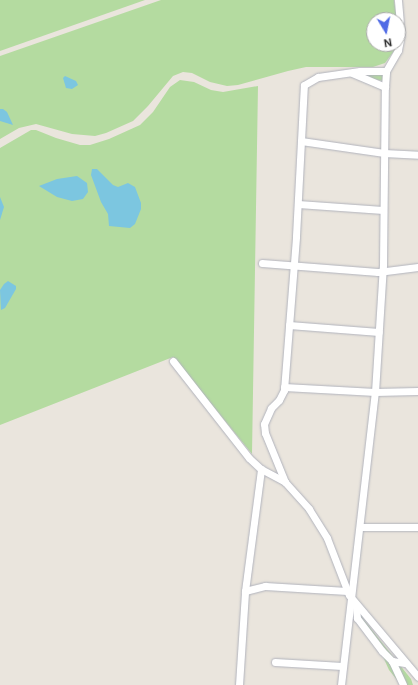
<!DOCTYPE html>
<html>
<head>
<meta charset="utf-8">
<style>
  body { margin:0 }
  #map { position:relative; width:418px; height:685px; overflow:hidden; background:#eae5dd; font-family:"DM Sans",sans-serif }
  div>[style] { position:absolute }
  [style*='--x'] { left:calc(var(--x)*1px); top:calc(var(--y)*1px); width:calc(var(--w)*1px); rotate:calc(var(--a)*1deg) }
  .green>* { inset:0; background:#b4dba0 }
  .water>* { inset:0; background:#7cc6e0 }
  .roads { filter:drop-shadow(0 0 1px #b1b3bc) drop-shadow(0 0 1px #b1b3bc) }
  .street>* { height:7px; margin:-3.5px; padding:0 3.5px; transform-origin:3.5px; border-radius:3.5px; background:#fff }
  span { translate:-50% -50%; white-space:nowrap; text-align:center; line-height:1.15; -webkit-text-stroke:3px #fff; paint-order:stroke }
  .north { position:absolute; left:366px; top:12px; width:40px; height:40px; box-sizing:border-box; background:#fff; border:1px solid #aaa; border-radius:50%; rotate:170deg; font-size:11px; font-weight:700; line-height:16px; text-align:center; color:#2a2a2a }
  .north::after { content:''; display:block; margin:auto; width:14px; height:18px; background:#506be5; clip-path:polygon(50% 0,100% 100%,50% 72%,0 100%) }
</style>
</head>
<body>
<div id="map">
  <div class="green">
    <i style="clip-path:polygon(0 0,145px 0,0 51px)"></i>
    <i style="clip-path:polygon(161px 0,394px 0,397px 20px,374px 20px,374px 44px,396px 44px,394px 51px,385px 63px,373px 67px,306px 67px,288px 71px,238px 85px,227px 86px,210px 82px,192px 73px,183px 72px,173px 76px,148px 106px,133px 121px,106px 133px,95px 136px,72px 134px,36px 124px,19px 128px,0 139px,0 56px)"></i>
    <i style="clip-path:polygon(373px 74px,382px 74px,383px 81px,363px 77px)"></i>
    <i style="clip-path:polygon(180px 80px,194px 82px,211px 90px,223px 92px,258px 86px,252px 454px,173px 357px,0 425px,0 148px,31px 130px,36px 130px,56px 138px,80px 145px,90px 145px,109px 139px,140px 125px,153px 112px,170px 87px)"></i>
    <i style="clip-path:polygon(356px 610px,411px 679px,413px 685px,401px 685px,389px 670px,380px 650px)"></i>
  </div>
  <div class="water">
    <i style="clip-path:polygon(65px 76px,76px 81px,78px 85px,72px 89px,66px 88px,63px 78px)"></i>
    <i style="clip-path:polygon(0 109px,3px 109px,7px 112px,13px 125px,0 121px)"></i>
    <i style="clip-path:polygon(92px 169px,97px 169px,113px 185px,118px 187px,128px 183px,135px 187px,141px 203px,141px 209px,135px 224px,130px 228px,109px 226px,108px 214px,101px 202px,91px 175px)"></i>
    <i style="clip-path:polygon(77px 176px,87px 183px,88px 192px,83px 199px,72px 201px,57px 197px,39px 186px,57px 179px)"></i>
    <i style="clip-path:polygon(0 197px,4px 207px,0 220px)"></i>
    <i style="clip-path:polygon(8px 281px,16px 286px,16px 289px,5px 308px,1px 310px,0 290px,4px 284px)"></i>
  </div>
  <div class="roads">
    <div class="street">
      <i style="--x:352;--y:73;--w:36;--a:23"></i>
      <i style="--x:301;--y:141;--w:84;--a:8.2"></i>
      <i style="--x:384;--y:153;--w:34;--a:3"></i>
      <i style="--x:298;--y:204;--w:85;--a:4"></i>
      <i style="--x:262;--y:263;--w:116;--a:4.4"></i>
      <i style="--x:378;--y:272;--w:40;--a:-7.1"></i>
      <i style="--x:289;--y:325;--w:90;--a:4.4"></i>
      <i style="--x:173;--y:361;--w:123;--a:51.9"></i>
      <i style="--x:249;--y:458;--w:16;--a:43"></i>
      <i style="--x:261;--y:469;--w:27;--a:28"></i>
      <i style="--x:285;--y:482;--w:36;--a:48"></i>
      <i style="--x:309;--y:509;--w:34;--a:58"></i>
      <i style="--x:327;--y:538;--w:61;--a:68.9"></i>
      <i style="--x:349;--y:595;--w:107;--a:49.9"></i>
      <i style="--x:284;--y:387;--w:91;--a:3.1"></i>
      <i style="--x:375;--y:392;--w:43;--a:-1.3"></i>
      <i style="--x:285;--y:482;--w:53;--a:-112.2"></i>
      <i style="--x:265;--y:433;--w:9;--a:-96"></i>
      <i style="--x:264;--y:424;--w:17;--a:-66"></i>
      <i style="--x:271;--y:408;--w:11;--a:-45"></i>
      <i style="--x:279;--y:400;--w:11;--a:-63"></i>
      <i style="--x:284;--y:390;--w:154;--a:-85.5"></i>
      <i style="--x:296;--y:236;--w:151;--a:-87"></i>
      <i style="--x:304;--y:85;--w:16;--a:-30"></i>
      <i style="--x:318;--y:77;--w:42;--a:-8.1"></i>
      <i style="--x:360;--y:71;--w:26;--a:0"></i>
      <i style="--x:361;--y:527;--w:57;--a:0"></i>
      <i style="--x:245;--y:591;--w:21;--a:-14"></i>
      <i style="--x:265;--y:586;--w:82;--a:3.5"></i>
      <i style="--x:356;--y:605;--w:13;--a:86"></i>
      <i style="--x:357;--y:618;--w:41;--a:52.9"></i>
      <i style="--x:382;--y:651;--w:14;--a:45"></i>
      <i style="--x:392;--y:661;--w:13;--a:9"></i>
      <i style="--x:392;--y:661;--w:26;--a:65"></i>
      <i style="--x:275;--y:662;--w:67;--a:3.4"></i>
      <i style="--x:239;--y:685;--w:94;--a:-86.3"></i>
      <i style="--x:245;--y:591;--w:123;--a:-82.5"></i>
      <i style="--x:341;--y:685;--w:295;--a:-83.4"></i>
      <i style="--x:375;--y:392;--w:127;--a:-86.4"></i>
      <i style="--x:383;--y:265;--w:178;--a:-89.4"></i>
      <i style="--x:385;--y:87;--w:16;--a:-86"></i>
      <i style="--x:386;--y:71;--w:24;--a:-60"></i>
      <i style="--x:398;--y:50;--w:15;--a:-79"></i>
      <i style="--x:401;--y:35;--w:35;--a:-95"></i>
    </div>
  </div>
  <div class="north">N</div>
</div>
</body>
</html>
